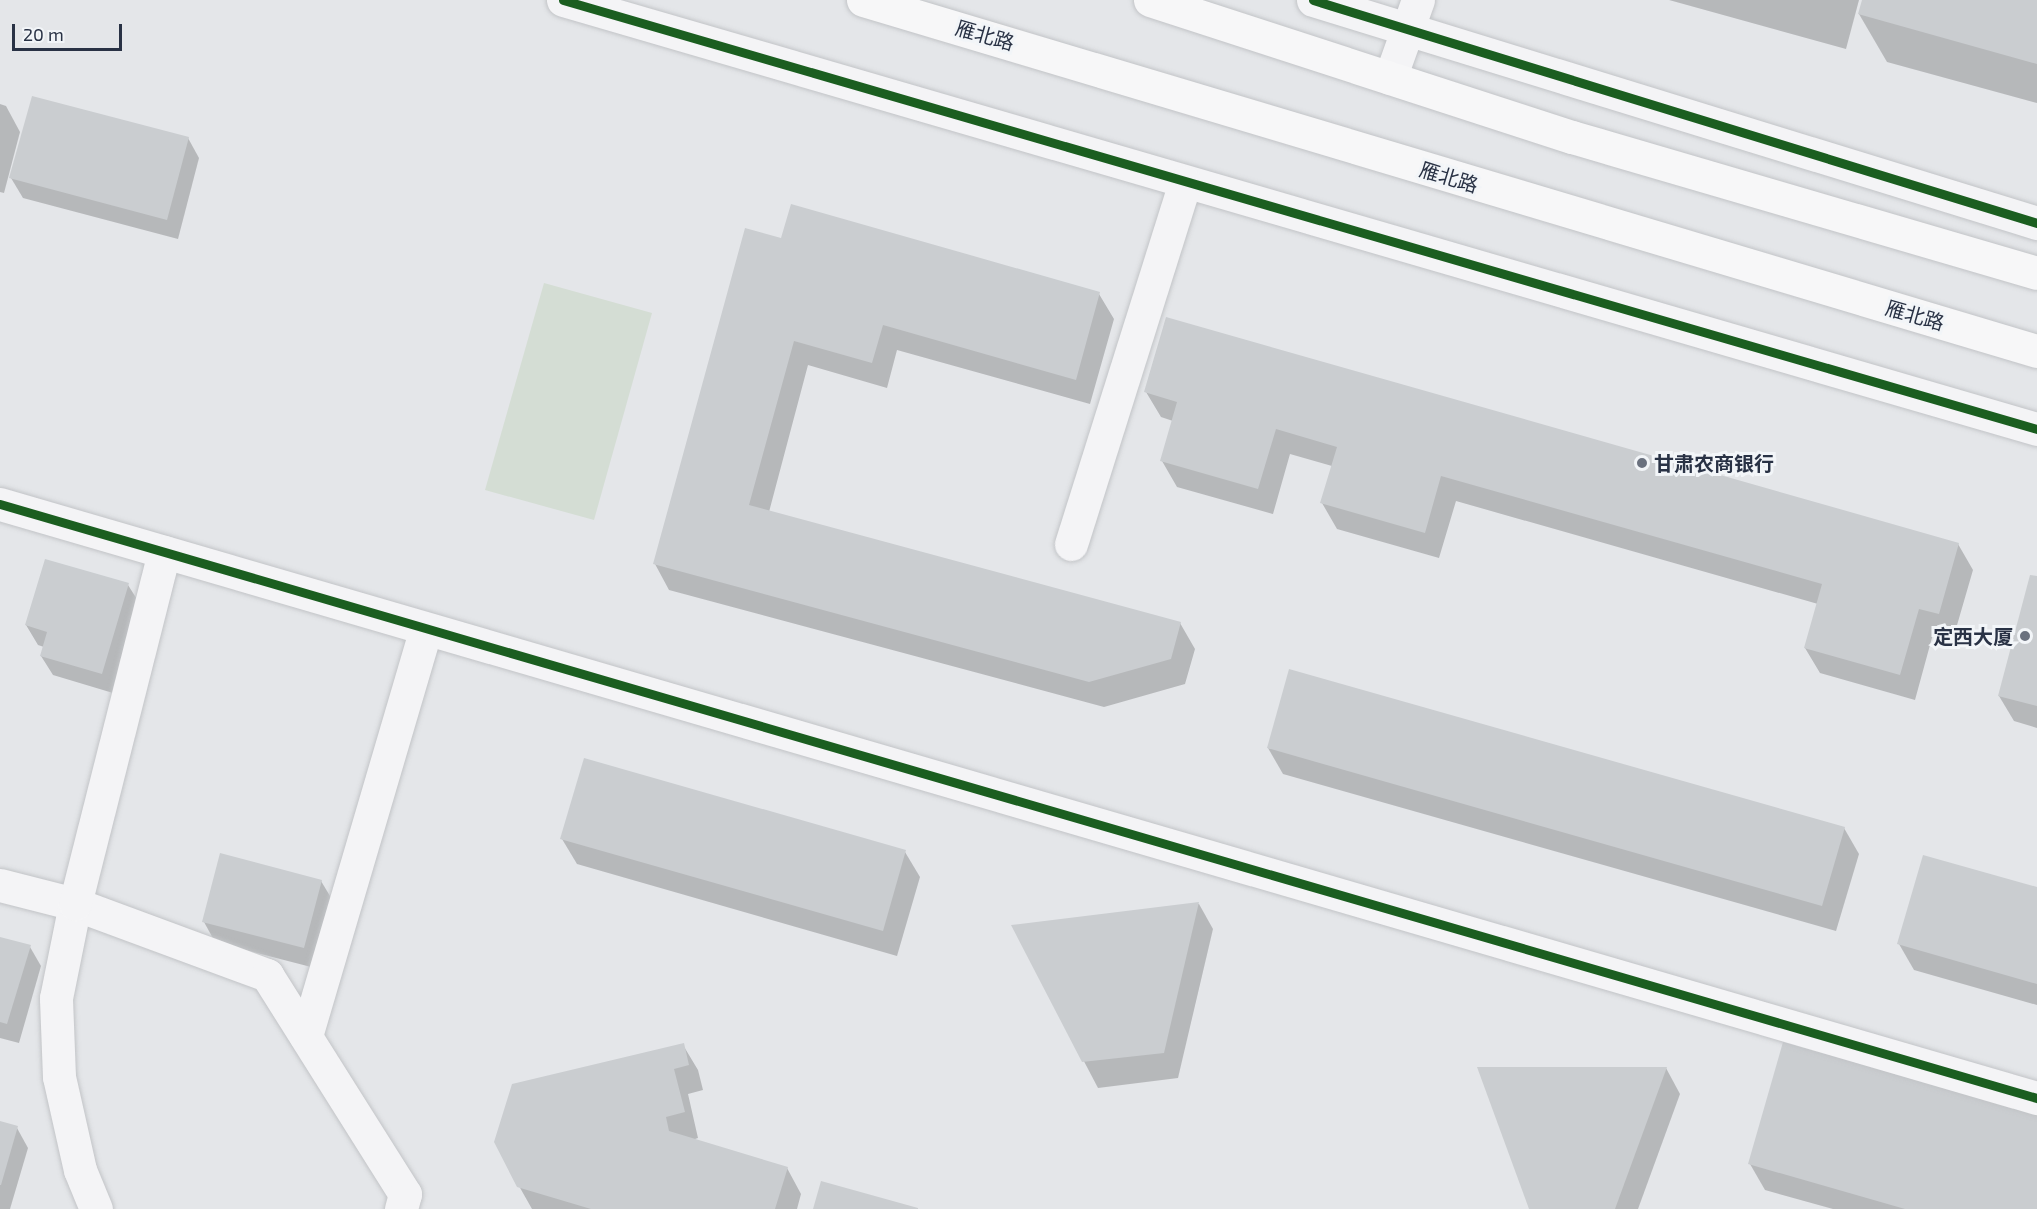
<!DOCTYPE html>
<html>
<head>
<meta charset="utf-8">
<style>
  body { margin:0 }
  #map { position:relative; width:2037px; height:1209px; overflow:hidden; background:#e4e6e9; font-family:"Exo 2","Noto Sans SC",sans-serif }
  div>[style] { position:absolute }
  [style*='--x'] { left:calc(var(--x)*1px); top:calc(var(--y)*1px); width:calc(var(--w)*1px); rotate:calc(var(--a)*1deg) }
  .green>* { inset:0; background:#d4ddd4 }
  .shadow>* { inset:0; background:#0003 }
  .building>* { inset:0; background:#cacdd0 }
  .roads { filter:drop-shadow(0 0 2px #c2c4c7) drop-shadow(0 0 2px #c2c4c7) }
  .minor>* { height:33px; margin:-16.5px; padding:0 16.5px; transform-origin:16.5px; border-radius:16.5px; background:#f4f4f6 }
  .major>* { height:33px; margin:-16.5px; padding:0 16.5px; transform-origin:16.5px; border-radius:16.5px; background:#f7f7f8 }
  .cycleway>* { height:9px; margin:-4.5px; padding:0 4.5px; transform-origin:4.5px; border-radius:4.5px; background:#1b5e20 }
  .dots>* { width:16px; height:16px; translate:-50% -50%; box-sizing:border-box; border:3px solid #f2f5f8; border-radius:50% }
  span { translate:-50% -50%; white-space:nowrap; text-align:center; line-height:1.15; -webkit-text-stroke:6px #f2f5f8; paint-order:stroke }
  .street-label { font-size:20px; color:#293245 }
  .poi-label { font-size:20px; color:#293245; font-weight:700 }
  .left { translate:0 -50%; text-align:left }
  .right { translate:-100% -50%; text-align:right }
  .scale { position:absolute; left:12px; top:24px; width:110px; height:27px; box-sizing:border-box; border:3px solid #293245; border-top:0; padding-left:8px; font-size:18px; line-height:21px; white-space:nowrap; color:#293245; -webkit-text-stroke:4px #f2f5f8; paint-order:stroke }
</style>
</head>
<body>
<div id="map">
  <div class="green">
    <i style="clip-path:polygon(544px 283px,652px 313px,594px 520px,485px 490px)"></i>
  </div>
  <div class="shadow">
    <i style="clip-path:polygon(1669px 0,1859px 0,1846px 49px)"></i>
    <i style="clip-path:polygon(1863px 0,2037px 0,2037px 103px,1887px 62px,1859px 14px)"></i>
    <i style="clip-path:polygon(0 104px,6px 106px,20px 132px,4px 193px,0 192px)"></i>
    <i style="clip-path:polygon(188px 138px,199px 158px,178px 239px,23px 198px,11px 178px)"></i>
    <i style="clip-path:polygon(782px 239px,1099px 294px,1114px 319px,1090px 404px,897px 350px,887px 388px,808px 365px,769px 512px,1180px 623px,1195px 649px,1185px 684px,1104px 707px,669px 590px,655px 564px)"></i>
    <i style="clip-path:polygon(1146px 392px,1958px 544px,1973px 570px,1953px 639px,1933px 634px,1915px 700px,1820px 673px,1805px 648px,1818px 604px,1456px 501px,1439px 558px,1337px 529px,1322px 503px,1332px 466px,1290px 454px,1273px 514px,1177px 487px,1162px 461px,1173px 421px,1161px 417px)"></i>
    <i style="clip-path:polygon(2037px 578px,2037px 728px,2014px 721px,1999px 696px)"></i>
    <i style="clip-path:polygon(128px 585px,140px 604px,113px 693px,53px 675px,41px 656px,44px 647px,38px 645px,26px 625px)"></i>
    <i style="clip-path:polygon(1268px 748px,1844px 828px,1859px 854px,1836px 931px,1283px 774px)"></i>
    <i style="clip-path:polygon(562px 839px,905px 852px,920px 877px,897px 956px,577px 864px)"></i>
    <i style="clip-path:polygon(321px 881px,333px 901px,315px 968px,215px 942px,204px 922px)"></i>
    <i style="clip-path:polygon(2037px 889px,2037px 1005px,1914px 970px,1899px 944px)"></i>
    <i style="clip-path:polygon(1199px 904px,1213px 929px,1178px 1078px,1098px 1088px,1013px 926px)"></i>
    <i style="clip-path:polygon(0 938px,30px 947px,41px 966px,19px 1043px,0 1038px)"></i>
    <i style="clip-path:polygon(683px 1045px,698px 1070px,703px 1090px,688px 1094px,698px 1138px,692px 1140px,787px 1168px,801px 1194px,797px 1209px,532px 1209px,519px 1186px)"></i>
    <i style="clip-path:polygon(1666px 1068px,1680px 1094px,1638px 1209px,1531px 1209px)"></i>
    <i style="clip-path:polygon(2037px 1115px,2037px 1209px,1833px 1209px,1765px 1190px,1750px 1164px)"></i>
    <i style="clip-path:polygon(0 1123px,17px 1128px,28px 1148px,10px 1209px,0 1209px)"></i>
  </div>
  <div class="building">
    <i style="clip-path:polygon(1862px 0,2037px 0,2037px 64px,1858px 14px)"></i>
    <i style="clip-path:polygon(32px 96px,189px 137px,167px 220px,9px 178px)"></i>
    <i style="clip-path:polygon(791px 204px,1100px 292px,1076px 380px,883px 325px,872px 363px,794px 341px,749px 505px,1181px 622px,1171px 659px,1089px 682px,653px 564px,745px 228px,781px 238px)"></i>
    <i style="clip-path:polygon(1166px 317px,1959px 543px,1939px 614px,1919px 609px,1900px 675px,1804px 648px,1822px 584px,1441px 476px,1425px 533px,1320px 503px,1337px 447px,1276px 429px,1258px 489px,1160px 461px,1177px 402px,1144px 392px)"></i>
    <i style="clip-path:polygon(45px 559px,129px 583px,102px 674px,40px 656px,47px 632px,25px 625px)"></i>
    <i style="clip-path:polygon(2030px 575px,2037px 576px,2037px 706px,1998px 696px)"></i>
    <i style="clip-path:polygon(1289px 669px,1845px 827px,1822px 906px,1267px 748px)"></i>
    <i style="clip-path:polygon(584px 758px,906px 850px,883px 931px,560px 839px)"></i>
    <i style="clip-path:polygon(220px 853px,322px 880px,304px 948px,202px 922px)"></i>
    <i style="clip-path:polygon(1923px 855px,2037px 887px,2037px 984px,1897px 944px)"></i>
    <i style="clip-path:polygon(1199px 902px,1164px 1053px,1082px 1062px,1011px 925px)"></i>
    <i style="clip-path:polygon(0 937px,31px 945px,7px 1024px,0 1022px)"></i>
    <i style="clip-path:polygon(1783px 1042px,2037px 1114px,2037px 1209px,1905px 1209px,1748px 1164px)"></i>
    <i style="clip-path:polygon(684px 1043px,689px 1065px,674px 1069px,685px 1112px,666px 1117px,669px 1131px,788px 1167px,775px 1209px,591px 1209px,517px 1187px,494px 1142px,512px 1084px)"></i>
    <i style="clip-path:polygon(1477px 1067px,1667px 1067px,1615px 1209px,1529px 1209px)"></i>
    <i style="clip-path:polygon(0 1121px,18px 1126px,1px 1185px,0 1185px)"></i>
    <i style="clip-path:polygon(821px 1181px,918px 1208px,918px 1209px,813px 1209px)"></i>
  </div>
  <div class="roads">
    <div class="minor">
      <i style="--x:563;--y:0;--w:1535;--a:16.23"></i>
      <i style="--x:1313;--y:0;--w:758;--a:17.12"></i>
      <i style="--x:1390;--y:78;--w:83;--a:-70.3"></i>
      <i style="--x:0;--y:504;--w:2122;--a:16.26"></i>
      <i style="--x:1071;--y:544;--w:379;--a:-72.5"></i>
      <i style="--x:0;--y:885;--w:77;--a:14.2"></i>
      <i style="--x:75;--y:904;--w:205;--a:20.3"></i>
      <i style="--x:267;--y:975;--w:259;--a:57.8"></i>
      <i style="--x:405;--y:1194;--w:16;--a:105"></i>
      <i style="--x:306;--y:1036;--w:424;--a:-73.6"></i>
      <i style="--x:96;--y:1209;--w:42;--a:-112.3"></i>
      <i style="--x:80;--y:1170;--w:95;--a:-102.7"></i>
      <i style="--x:59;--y:1077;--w:79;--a:-92.2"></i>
      <i style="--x:56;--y:998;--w:96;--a:-78.6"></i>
      <i style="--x:75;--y:904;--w:363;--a:-75.8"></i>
    </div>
    <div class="major">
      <i style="--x:863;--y:0;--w:1225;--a:16.65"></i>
      <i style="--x:1150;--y:0;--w:444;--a:18"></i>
      <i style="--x:1572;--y:137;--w:484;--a:16.3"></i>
    </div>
  </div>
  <div class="cycleway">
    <i style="--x:563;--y:0;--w:1535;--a:16.23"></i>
    <i style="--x:1313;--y:0;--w:758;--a:17.12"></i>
    <i style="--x:0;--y:504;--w:2122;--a:16.26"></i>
  </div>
  <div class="dots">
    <i style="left:1642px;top:463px;background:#6a717e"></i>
    <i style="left:2025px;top:636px;background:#6a717e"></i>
  </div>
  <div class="street-label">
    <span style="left:985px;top:35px;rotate:16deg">雁北路</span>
    <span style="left:1449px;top:177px;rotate:17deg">雁北路</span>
    <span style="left:1915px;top:315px;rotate:16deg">雁北路</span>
  </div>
  <div class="poi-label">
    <span class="left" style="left:1654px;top:463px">甘肃农商银行</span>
    <span class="right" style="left:2013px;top:636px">定西大厦</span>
  </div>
  <div class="scale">20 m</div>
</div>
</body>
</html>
